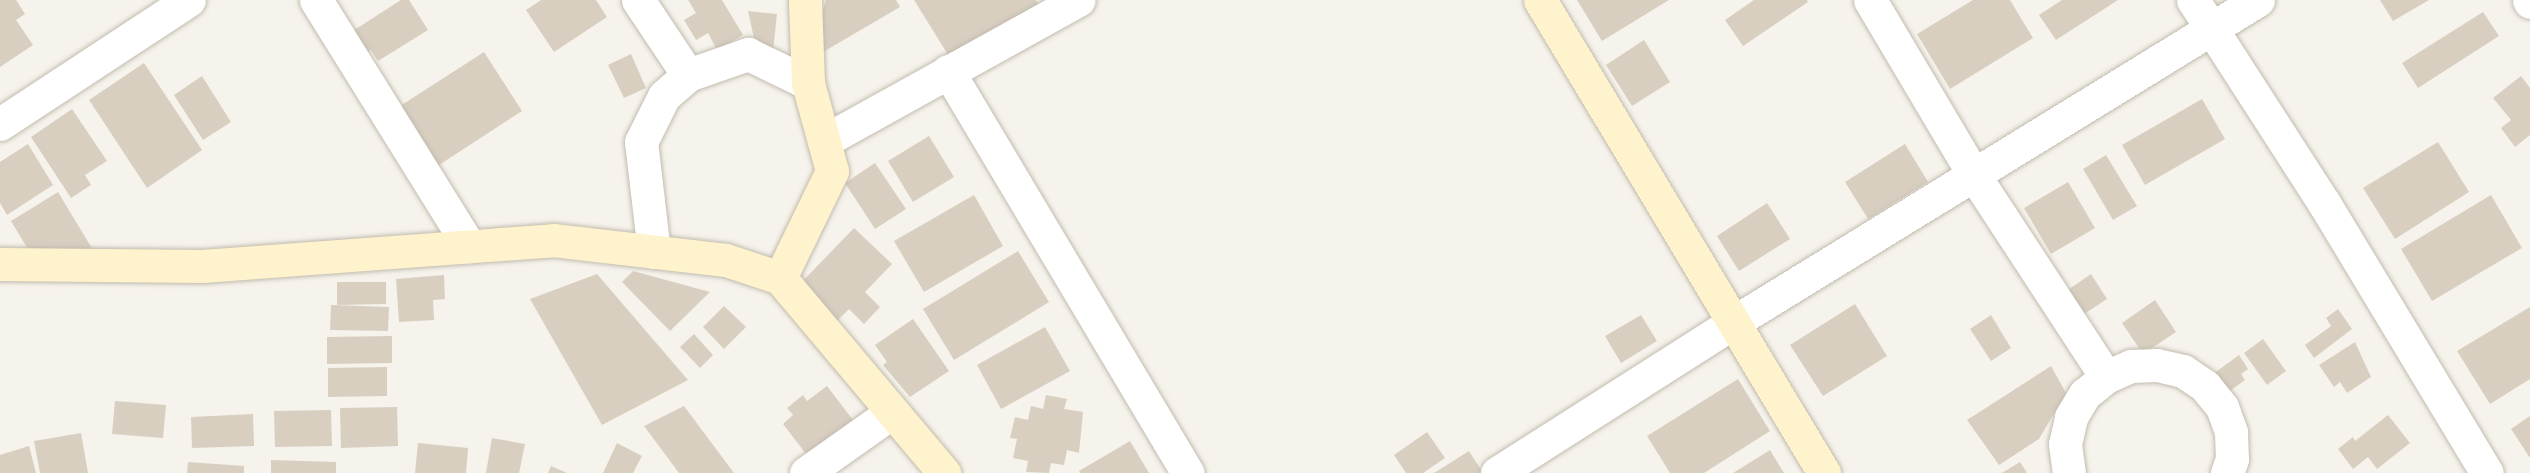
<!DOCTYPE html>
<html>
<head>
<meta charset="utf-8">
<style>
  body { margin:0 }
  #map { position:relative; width:2530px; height:473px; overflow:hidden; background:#f6f3ec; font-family:"Public Sans",sans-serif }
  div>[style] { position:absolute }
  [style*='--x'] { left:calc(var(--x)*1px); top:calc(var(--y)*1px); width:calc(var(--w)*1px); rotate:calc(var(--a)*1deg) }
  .building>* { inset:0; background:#d8cfc1 }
  .roads { filter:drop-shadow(0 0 2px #c2bbae) drop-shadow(0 0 2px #c2bbae) }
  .street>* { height:33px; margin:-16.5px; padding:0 16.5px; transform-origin:16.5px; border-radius:16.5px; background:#fff }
  .secondary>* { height:33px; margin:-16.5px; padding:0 16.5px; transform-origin:16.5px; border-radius:16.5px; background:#fff3cd }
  span { translate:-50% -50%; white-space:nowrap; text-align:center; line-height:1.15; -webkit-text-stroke:6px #fff; paint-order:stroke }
</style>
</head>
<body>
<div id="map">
  <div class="building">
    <i style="clip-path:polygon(0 0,16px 0,25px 14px,16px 20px,33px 45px,0 67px)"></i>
    <i style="clip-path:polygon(401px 0,409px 0,428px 30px,378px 61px,371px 50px,361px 55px,348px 34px)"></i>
    <i style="clip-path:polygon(541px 0,596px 0,607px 17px,554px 52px,526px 10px)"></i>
    <i style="clip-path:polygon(688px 0,722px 0,743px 35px,717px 50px,708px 33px,696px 40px,684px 20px,696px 13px)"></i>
    <i style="clip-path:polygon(826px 0,896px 0,900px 7px,818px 55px,818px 28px)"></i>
    <i style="clip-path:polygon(914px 0,1036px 0,1038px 4px,950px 58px)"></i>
    <i style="clip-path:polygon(1577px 0,1669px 0,1602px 41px)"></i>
    <i style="clip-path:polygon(1754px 0,1807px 0,1808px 2px,1743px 46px,1725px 20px)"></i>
    <i style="clip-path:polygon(1973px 0,2010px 0,2033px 38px,1950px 89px,1917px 34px)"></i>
    <i style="clip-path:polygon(2062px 0,2118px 0,2056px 40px,2039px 15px)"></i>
    <i style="clip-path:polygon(2380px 0,2429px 0,2393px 21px)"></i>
    <i style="clip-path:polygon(748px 11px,777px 14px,773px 52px,757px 52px)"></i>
    <i style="clip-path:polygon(2483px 12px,2499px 36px,2418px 88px,2402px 63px)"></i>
    <i style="clip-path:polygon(1644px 40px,1670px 82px,1632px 106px,1606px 65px)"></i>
    <i style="clip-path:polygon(484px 52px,522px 111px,436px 167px,397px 108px)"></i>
    <i style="clip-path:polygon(631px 54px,646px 88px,624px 98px,608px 65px)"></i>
    <i style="clip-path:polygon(144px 63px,202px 150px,147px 188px,89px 100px)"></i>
    <i style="clip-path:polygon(202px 76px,231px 122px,203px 140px,174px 95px)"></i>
    <i style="clip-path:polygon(2521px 76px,2530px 88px,2530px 135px,2515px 147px,2501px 128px,2511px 120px,2493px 98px)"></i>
    <i style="clip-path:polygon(2202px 99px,2225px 139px,2145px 185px,2122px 145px)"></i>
    <i style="clip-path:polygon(72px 109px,107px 161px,85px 175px,91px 185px,71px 198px,31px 137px)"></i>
    <i style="clip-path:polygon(929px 136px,954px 177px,913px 202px,888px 161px)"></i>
    <i style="clip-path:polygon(2438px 142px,2469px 192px,2395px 239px,2363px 188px)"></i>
    <i style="clip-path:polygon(28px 144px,53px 185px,7px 215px,0 203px,0 162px)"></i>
    <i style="clip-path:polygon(1905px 144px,1928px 182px,1868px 219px,1845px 182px)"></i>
    <i style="clip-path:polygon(2106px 155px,2137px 206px,2113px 220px,2083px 169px)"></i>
    <i style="clip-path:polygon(875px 163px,906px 209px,875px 229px,845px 183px)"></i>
    <i style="clip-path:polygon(2068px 182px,2095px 228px,2051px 254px,2024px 208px)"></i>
    <i style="clip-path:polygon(58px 192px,93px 250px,29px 251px,11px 221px)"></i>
    <i style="clip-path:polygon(974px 195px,1003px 246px,924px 292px,894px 241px)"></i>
    <i style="clip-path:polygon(2491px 195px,2522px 248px,2432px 301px,2401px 249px)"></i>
    <i style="clip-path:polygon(1767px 203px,1790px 239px,1739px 271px,1717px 236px)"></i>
    <i style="clip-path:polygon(854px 228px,892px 264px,865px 292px,880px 307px,864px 324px,849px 309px,837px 321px,799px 285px)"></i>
    <i style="clip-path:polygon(1018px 251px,1049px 302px,954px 360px,923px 309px)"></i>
    <i style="clip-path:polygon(633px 271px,710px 292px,670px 331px,622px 282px)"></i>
    <i style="clip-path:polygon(597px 274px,688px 380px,602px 425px,530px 299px)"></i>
    <i style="clip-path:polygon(2091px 274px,2107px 299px,2081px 316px,2065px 292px)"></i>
    <i style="clip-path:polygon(444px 275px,445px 299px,433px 300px,434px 320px,399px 322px,396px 279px)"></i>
    <i style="clip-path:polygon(337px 282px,386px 282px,386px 304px,337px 305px)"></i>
    <i style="clip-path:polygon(2155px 300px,2176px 332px,2143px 354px,2122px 323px)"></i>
    <i style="clip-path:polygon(1855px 304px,1887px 356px,1823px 396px,1790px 345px)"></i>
    <i style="clip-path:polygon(331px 305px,389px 307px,388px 331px,330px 330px)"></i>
    <i style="clip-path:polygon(724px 306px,746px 327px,724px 349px,703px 327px)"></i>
    <i style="clip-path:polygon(2530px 307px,2530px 379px,2490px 404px,2457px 351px)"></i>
    <i style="clip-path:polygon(2338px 309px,2352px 329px,2314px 358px,2305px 345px,2331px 326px,2326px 318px)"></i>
    <i style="clip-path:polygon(1641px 315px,1657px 341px,1621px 363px,1605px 336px)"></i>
    <i style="clip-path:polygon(1991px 315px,2011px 348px,1991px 361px,1970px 329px)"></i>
    <i style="clip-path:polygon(913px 319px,949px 371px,910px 397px,883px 365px,887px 362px,875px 345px)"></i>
    <i style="clip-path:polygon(1045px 327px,1070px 371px,1001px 409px,977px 365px)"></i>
    <i style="clip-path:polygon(694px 334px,713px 355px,700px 368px,680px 347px)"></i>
    <i style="clip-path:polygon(392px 336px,392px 363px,327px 364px,327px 337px)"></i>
    <i style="clip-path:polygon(2263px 339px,2286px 371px,2267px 385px,2244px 353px)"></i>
    <i style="clip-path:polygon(2355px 342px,2371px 377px,2347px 393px,2340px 382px,2334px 387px,2319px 365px)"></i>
    <i style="clip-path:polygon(2239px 355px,2248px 369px,2241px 374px,2245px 380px,2227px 393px,2213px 374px)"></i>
    <i style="clip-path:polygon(2051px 366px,2066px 393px,2039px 439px,1999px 465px,1967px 420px)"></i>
    <i style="clip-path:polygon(387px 367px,387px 396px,328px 397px,328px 368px)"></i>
    <i style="clip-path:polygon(1738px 379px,1770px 431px,1704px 473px,1670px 473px,1647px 436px)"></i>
    <i style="clip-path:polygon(827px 386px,856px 424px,813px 463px,783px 424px,793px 415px,787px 408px,803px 395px,807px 401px)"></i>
    <i style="clip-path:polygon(1046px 395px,1067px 399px,1064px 409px,1083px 412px,1079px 453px,1067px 450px,1064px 465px,1051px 463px,1049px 473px,1026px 472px,1028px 461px,1013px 458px,1017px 439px,1010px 438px,1015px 417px,1028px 420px,1031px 406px,1043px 409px)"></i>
    <i style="clip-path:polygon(115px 401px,166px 405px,163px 438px,112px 434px)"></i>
    <i style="clip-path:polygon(684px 406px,734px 473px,679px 473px,644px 426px)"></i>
    <i style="clip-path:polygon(397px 407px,398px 446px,341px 448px,340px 408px)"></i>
    <i style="clip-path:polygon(331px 410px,332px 446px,275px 447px,274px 411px)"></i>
    <i style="clip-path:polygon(253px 414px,254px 446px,192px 448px,191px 417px)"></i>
    <i style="clip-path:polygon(2388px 415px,2410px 443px,2377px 469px,2368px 457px,2353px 469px,2338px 449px,2353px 437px,2355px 441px)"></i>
    <i style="clip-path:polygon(2530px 416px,2530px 458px,2511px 429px)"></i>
    <i style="clip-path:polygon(1427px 432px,1445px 458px,1423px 473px,1406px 473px,1394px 455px)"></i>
    <i style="clip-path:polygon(81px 433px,88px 473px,40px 473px,34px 441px)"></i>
    <i style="clip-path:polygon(492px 438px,525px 444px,519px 473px,486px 473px)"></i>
    <i style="clip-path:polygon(1130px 441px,1149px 473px,1080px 473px,1079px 471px)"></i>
    <i style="clip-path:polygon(418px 443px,468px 448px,466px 473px,415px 473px)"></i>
    <i style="clip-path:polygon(617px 443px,642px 456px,633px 473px,603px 473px)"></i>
    <i style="clip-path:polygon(29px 446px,36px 473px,0 473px,0 455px)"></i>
    <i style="clip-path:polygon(1770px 450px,1784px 473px,1733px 473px)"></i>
    <i style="clip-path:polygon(1469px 451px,1483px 473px,1434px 473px)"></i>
    <i style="clip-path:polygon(271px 460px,336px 462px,336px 473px,271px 473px)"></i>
    <i style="clip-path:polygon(188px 462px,244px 466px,244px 473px,187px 473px)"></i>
    <i style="clip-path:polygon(2020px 462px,2027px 473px,2002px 473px)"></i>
    <i style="clip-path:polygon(551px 466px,567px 473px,548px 473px)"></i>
  </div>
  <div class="roads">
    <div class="street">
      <i style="--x:316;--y:0;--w:290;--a:58.1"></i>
      <i style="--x:638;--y:0;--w:90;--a:56.3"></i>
      <i style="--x:1870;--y:0;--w:204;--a:59.3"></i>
      <i style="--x:1974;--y:175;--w:241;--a:56.8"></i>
      <i style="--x:2193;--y:0;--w:242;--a:57.2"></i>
      <i style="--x:2324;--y:203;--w:315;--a:58.9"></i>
      <i style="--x:2529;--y:0;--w:2;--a:63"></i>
      <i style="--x:948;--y:71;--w:468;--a:59.2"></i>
      <i style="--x:0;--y:124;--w:226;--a:-33.3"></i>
      <i style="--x:824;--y:141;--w:291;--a:-29"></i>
      <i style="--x:654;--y:252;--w:111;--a:-96.7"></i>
      <i style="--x:641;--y:142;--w:51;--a:-63.4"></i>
      <i style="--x:664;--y:96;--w:32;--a:-41"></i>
      <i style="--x:688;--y:75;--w:64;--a:-19.3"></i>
      <i style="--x:748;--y:54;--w:67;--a:25.8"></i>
      <i style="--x:806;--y:473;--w:105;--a:-35.3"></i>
      <i style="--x:1497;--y:473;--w:281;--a:-32.5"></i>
      <i style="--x:1734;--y:322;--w:615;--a:-31.57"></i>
      <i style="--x:2069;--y:473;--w:29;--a:-98"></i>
      <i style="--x:2065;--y:444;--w:28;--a:-77"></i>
      <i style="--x:2071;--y:417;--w:27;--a:-59"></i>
      <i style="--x:2085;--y:394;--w:27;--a:-39"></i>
      <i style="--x:2106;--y:377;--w:27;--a:-24"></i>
      <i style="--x:2131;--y:366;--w:26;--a:-2"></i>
      <i style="--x:2157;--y:365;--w:27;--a:13"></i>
      <i style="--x:2183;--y:371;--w:27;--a:34"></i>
      <i style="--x:2205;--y:386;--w:27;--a:51"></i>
      <i style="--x:2222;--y:407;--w:27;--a:70"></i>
      <i style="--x:2231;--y:432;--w:27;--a:88"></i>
      <i style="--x:2232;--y:459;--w:15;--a:110"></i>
    </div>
    <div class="secondary">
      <i style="--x:1540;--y:0;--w:552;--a:59.02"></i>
      <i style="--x:0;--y:264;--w:202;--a:0.6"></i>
      <i style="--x:202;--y:266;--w:352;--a:-4.2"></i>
      <i style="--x:553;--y:240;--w:174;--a:6.6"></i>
      <i style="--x:726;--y:260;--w:57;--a:18.4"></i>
      <i style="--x:780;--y:278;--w:255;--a:49.9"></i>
      <i style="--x:780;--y:278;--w:119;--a:-64.1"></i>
      <i style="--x:832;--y:171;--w:91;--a:-105.3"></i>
      <i style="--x:808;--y:83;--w:83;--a:-92.1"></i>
    </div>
  </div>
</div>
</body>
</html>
